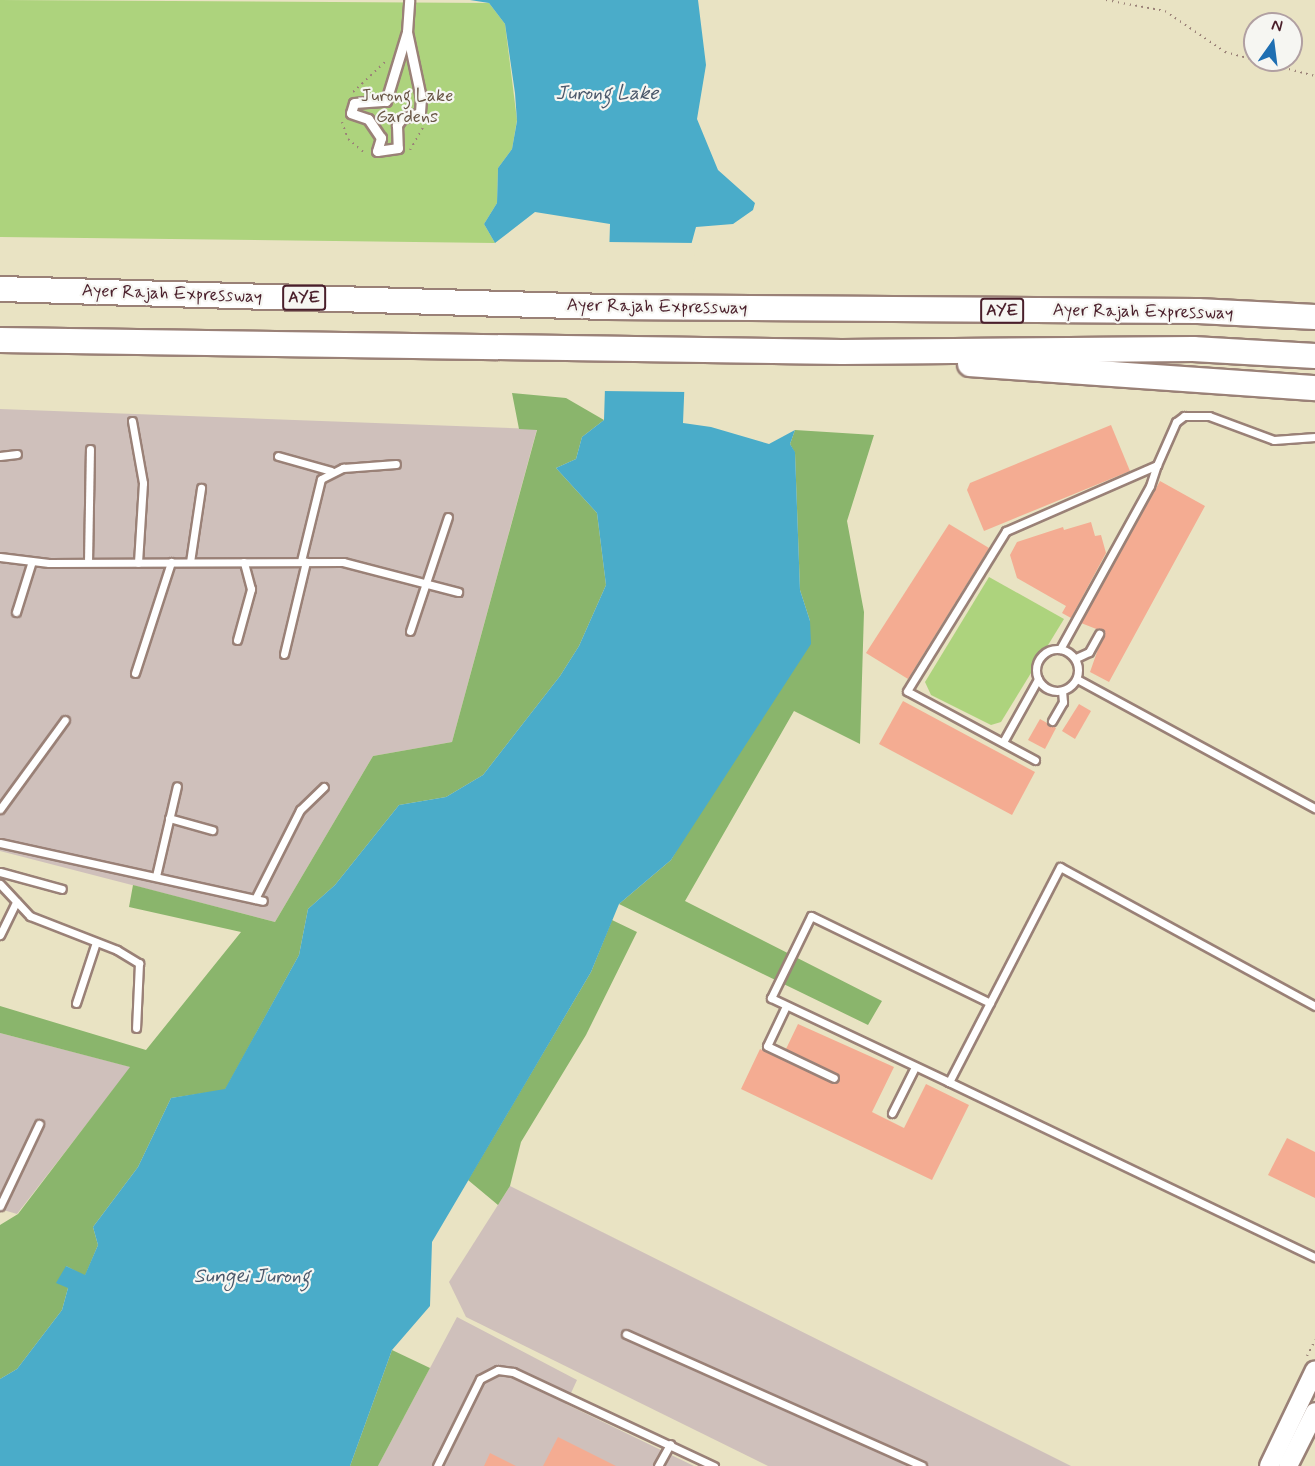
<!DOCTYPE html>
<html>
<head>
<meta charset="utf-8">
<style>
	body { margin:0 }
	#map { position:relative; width:1315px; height:1466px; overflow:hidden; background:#e9e3c3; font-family:Mynerve,sans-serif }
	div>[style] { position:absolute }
	.industrial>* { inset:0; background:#cfc0bb }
	.green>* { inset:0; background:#add37d }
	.forest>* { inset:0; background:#8ab56c }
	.water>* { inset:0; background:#4aacc9 }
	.pier>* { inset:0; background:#e9e3c3 }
	.building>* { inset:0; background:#f4ac92 }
	.path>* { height:2px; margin-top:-1px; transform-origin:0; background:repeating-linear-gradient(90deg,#9a8177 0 1.5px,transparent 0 6px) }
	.roads { filter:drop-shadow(2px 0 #9a8177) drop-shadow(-2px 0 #9a8177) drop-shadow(0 2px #9a8177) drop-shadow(0 -2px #9a8177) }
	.service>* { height:7px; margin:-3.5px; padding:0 3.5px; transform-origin:3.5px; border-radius:3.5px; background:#fff }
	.service>.ring { margin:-3.5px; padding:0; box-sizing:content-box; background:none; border:7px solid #fff; border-radius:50% }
	.pedestrian>* { height:9px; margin:-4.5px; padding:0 4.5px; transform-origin:4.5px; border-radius:4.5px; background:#fff }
	.secondary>* { height:18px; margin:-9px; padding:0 9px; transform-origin:9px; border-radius:9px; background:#fff }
	.motorway>* { height:24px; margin:-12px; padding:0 12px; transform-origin:12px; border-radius:12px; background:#fff }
	span { translate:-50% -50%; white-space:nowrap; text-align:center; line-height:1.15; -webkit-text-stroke:4.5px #f6f6f2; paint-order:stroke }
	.shield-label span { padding:2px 4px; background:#f6f6f2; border:2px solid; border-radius:4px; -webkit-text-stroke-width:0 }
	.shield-label { font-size:16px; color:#4a1f2b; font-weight:700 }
	.park-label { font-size:18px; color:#685544 }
	.street-label { font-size:18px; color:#4a1f2b }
	.water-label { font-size:20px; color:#4a576a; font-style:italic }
	.north { position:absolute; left:1243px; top:12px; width:60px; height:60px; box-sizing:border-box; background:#f6f6f2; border:2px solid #b1a0a2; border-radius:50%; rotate:14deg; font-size:16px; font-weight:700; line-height:24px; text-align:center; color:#4a1f2b }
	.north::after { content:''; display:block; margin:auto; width:21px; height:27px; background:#1f6fb2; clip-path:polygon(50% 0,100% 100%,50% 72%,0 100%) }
</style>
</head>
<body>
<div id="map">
	<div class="industrial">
		<i style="clip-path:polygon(0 409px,537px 429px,452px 742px,373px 756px,275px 922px,0 851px)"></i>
		<i style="clip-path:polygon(0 1033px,131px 1067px,17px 1214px,0 1209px)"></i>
		<i style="clip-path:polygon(510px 1186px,1071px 1466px,768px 1466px,466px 1317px,449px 1282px)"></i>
		<i style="clip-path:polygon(457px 1317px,577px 1380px,566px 1404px,694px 1466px,378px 1466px)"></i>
	</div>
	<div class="green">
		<i style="clip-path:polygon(0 0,489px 3px,505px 24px,517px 120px,512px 149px,498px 168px,497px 203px,484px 224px,495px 243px,0 237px)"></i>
		<i style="clip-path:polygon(989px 577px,1064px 619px,1001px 722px,991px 725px,931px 695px,925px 682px)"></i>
	</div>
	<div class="forest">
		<i style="clip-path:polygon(512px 393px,566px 398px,604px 420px,582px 437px,576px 459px,556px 468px,597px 513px,606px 585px,579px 646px,560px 676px,483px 775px,446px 797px,399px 805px,335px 885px,308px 909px,299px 955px,225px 1090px,171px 1098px,138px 1167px,93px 1227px,98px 1245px,85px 1276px,66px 1266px,68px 1288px,62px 1310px,17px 1369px,0 1379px,0 1225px,18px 1214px,130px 1067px,0 1033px,0 1006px,146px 1050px,241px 932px,129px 907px,133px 885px,275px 922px,373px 756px,452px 742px,537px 430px,519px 429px)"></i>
		<i style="clip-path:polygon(795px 430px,874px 435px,847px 521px,864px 612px,860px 744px,794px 711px,685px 901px,882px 1001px,868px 1025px,619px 904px,671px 860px,810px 621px,800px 590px,795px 453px,790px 444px)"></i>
		<i style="clip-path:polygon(612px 920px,637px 932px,586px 1035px,521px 1142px,510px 1186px,498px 1205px,468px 1180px,591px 972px)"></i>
		<i style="clip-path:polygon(392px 1350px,430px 1368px,378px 1466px,350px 1466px)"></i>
	</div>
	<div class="water">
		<i style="clip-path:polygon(470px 0,698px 0,706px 65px,697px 119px,718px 170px,755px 203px,753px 210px,733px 224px,696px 227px,690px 249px,683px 423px,711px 427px,769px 444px,795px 430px,790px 444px,795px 452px,800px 590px,810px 621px,811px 644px,671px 860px,619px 904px,591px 972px,432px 1242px,430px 1306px,392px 1350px,350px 1466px,0 1466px,0 1379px,17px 1369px,62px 1310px,68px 1288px,56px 1283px,66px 1266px,85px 1275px,98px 1245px,93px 1227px,138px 1167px,171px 1098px,225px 1089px,299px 955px,308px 909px,335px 885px,399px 805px,446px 797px,483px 775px,560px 676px,579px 646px,606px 585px,597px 513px,556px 468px,576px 459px,582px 437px,604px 420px,610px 224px,535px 212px,495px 243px,484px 224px,497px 203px,498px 168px,512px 149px,517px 121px,515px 93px,505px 24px,489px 3px)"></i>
	</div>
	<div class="pier">
		<i style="clip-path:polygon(608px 242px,695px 243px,687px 392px,603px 391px)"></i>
	</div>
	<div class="building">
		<i style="clip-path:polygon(1111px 425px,1130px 471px,984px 531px,967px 490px,970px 483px)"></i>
		<i style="clip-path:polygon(1160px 481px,1205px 506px,1109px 682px,1090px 672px,1104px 632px,1081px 623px)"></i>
		<i style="clip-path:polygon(1091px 522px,1095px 536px,1101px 535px,1106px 553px,1071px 618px,1062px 613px,1066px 606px,1017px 578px,1010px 555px,1017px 542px,1063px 527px,1064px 530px)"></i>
		<i style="clip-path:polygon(949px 524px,989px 548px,908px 679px,866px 653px)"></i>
		<i style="clip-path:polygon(903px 701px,1035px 772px,1012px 815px,879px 744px)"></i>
		<i style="clip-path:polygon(1079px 704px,1091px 711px,1075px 739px,1062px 731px)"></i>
		<i style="clip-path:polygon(1040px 719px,1056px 728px,1045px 749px,1028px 740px)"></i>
		<i style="clip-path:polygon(798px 1024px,894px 1067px,872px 1112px,904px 1128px,926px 1084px,969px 1105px,932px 1180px,741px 1089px,760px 1049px,832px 1083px,838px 1082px,836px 1073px,786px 1049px)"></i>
		<i style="clip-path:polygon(1287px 1138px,1315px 1152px,1315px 1198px,1268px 1175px)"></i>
		<i style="clip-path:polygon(558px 1437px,616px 1466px,543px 1466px)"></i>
		<i style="clip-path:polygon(490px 1453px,516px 1466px,484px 1466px)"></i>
	</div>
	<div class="path">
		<i style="left:1106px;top:0;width:60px;rotate:10.6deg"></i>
		<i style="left:1165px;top:11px;width:73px;rotate:34.3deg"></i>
		<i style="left:1225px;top:52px;width:93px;rotate:14.9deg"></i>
		<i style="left:353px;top:92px;width:45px;rotate:-43.2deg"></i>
		<i style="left:342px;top:122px;width:18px;rotate:71deg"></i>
		<i style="left:348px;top:139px;width:23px;rotate:40deg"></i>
		<i style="left:410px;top:150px;width:30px;rotate:-60deg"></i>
		<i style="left:1307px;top:1356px;width:18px;rotate:-63deg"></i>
	</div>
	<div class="roads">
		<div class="service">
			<i style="left:132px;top:421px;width:63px;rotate:79.9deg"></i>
			<i style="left:143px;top:483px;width:80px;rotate:93.6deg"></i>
			<i style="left:0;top:456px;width:17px;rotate:-7deg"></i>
			<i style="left:278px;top:456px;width:55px;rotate:15.8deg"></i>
			<i style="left:0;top:557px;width:49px;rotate:7deg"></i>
			<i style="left:49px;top:563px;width:294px;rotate:-0.2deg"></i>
			<i style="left:343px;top:562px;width:119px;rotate:14.6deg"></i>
			<i style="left:301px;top:561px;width:84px;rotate:-76.3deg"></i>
			<i style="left:321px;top:479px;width:25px;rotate:-27deg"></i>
			<i style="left:343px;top:468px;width:53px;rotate:-4.3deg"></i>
			<i style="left:88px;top:562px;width:113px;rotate:-89deg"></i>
			<i style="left:190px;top:562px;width:75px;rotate:-81.5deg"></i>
			<i style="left:16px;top:612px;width:53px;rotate:-72.6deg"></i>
			<i style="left:410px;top:631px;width:120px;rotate:-71.6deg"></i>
			<i style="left:237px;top:640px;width:53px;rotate:-74.6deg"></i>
			<i style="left:251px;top:589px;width:28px;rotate:-105deg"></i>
			<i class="ring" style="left:1036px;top:649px;width:35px;height:35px"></i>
			<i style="left:1060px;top:649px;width:186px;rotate:-61.1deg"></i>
			<i style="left:1150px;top:486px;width:22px;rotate:-72deg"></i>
			<i style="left:284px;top:654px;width:95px;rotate:-76.6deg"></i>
			<i style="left:1076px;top:658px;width:14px;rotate:-25deg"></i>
			<i style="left:1089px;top:652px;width:21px;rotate:-61deg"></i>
			<i style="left:135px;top:673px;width:117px;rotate:-72deg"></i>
			<i style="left:1077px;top:679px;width:271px;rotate:28.5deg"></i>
			<i style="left:1052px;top:721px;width:22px;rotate:-60deg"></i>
			<i style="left:1063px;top:702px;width:11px;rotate:-95deg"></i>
			<i style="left:1003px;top:742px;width:72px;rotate:-60.9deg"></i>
			<i style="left:1035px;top:760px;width:145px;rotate:-151.7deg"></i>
			<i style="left:907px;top:691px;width:188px;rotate:-58.3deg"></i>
			<i style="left:1006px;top:531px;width:165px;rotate:-23.6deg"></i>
			<i style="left:1157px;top:465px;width:47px;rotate:-66.2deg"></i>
			<i style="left:1176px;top:422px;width:10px;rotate:-37deg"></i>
			<i style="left:1184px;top:416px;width:25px"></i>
			<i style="left:1209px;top:416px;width:69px;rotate:20.3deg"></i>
			<i style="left:1274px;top:440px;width:41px;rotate:-4.2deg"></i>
			<i style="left:0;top:809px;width:110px;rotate:-53.9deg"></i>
			<i style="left:169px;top:818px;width:45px;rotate:15.6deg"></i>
			<i style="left:0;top:843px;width:269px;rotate:12.4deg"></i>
			<i style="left:0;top:872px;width:64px;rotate:15.3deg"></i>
			<i style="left:156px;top:876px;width:92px;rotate:-76.9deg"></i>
			<i style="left:0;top:884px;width:44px;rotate:46.8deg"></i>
			<i style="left:30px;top:916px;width:93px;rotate:21.3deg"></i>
			<i style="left:117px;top:950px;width:26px;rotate:31deg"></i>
			<i style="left:139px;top:963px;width:65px;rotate:92.6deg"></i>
			<i style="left:255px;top:899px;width:100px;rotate:-63.2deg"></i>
			<i style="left:300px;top:810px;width:33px;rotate:-44deg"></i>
			<i style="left:0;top:935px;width:37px;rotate:-64deg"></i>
			<i style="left:76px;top:1003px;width:64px;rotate:-71.8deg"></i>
			<i style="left:786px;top:1006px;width:44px;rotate:115.4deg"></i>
			<i style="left:767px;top:1046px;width:74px;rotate:25.5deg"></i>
			<i style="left:1315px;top:1006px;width:290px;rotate:-151.4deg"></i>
			<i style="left:1060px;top:867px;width:242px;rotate:117.3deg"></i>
			<i style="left:949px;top:1082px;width:406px;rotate:25.6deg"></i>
			<i style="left:949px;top:1082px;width:197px;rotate:-154.7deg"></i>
			<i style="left:771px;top:998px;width:91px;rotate:-64deg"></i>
			<i style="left:811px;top:916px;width:199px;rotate:25.9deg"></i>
			<i style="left:892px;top:1113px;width:51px;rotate:-63.4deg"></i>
			<i style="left:0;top:1206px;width:91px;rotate:-64.6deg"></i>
			<i style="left:626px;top:1334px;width:324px;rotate:24deg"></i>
			<i style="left:437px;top:1466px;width:97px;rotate:-63.7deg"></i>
			<i style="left:480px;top:1379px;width:20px;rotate:-27deg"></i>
			<i style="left:498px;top:1370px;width:15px;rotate:8deg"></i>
			<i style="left:513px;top:1372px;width:222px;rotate:25.1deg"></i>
			<i style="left:658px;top:1466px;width:25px;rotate:-61deg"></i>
		</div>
		<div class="pedestrian">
			<i style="left:407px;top:32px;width:67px;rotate:78deg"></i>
			<i style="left:421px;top:98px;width:15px;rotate:94deg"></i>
			<i style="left:420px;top:113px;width:19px;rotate:164deg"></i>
			<i style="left:402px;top:118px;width:9px;rotate:126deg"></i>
			<i style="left:397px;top:125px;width:23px;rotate:88deg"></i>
			<i style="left:398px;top:148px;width:21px;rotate:172deg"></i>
			<i style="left:377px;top:151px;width:14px;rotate:-73deg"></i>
			<i style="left:381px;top:138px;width:23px;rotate:-124deg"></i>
			<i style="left:368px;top:119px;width:18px;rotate:-161deg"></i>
			<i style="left:351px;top:113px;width:10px;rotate:-73deg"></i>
			<i style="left:354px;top:103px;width:32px;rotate:-4deg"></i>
			<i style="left:386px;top:101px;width:72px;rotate:-73.1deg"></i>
			<i style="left:407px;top:32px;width:32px;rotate:-86deg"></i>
		</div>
		<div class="secondary">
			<i style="left:1269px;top:1466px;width:106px;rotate:-64.4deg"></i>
			<i style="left:1288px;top:1466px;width:60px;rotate:-63.4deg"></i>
		</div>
		<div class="motorway">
			<i style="left:0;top:289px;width:608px;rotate:1.7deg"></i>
			<i style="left:608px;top:307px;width:590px;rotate:0.39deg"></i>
			<i style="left:1198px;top:311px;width:117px;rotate:2.9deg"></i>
			<i style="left:0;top:340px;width:842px;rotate:0.82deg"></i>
			<i style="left:842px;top:352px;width:351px;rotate:-0.5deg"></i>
			<i style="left:1193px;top:349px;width:122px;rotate:3.3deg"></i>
			<i style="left:970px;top:364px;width:346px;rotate:4deg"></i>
		</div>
	</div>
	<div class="shield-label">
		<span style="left:304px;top:298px">AYE</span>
		<span style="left:1002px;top:311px">AYE</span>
	</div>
	<div class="park-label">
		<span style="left:407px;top:107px">Jurong Lake<br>Gardens</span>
	</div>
	<div class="street-label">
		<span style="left:172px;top:294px;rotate:2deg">Ayer Rajah Expressway</span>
		<span style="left:657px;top:307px;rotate:1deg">Ayer Rajah Expressway</span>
		<span style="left:1143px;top:312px;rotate:1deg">Ayer Rajah Expressway</span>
	</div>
	<div class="water-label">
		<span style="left:607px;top:93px">Jurong Lake</span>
		<span style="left:252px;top:1276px">Sungei Jurong</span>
	</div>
	<div class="north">N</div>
</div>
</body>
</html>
